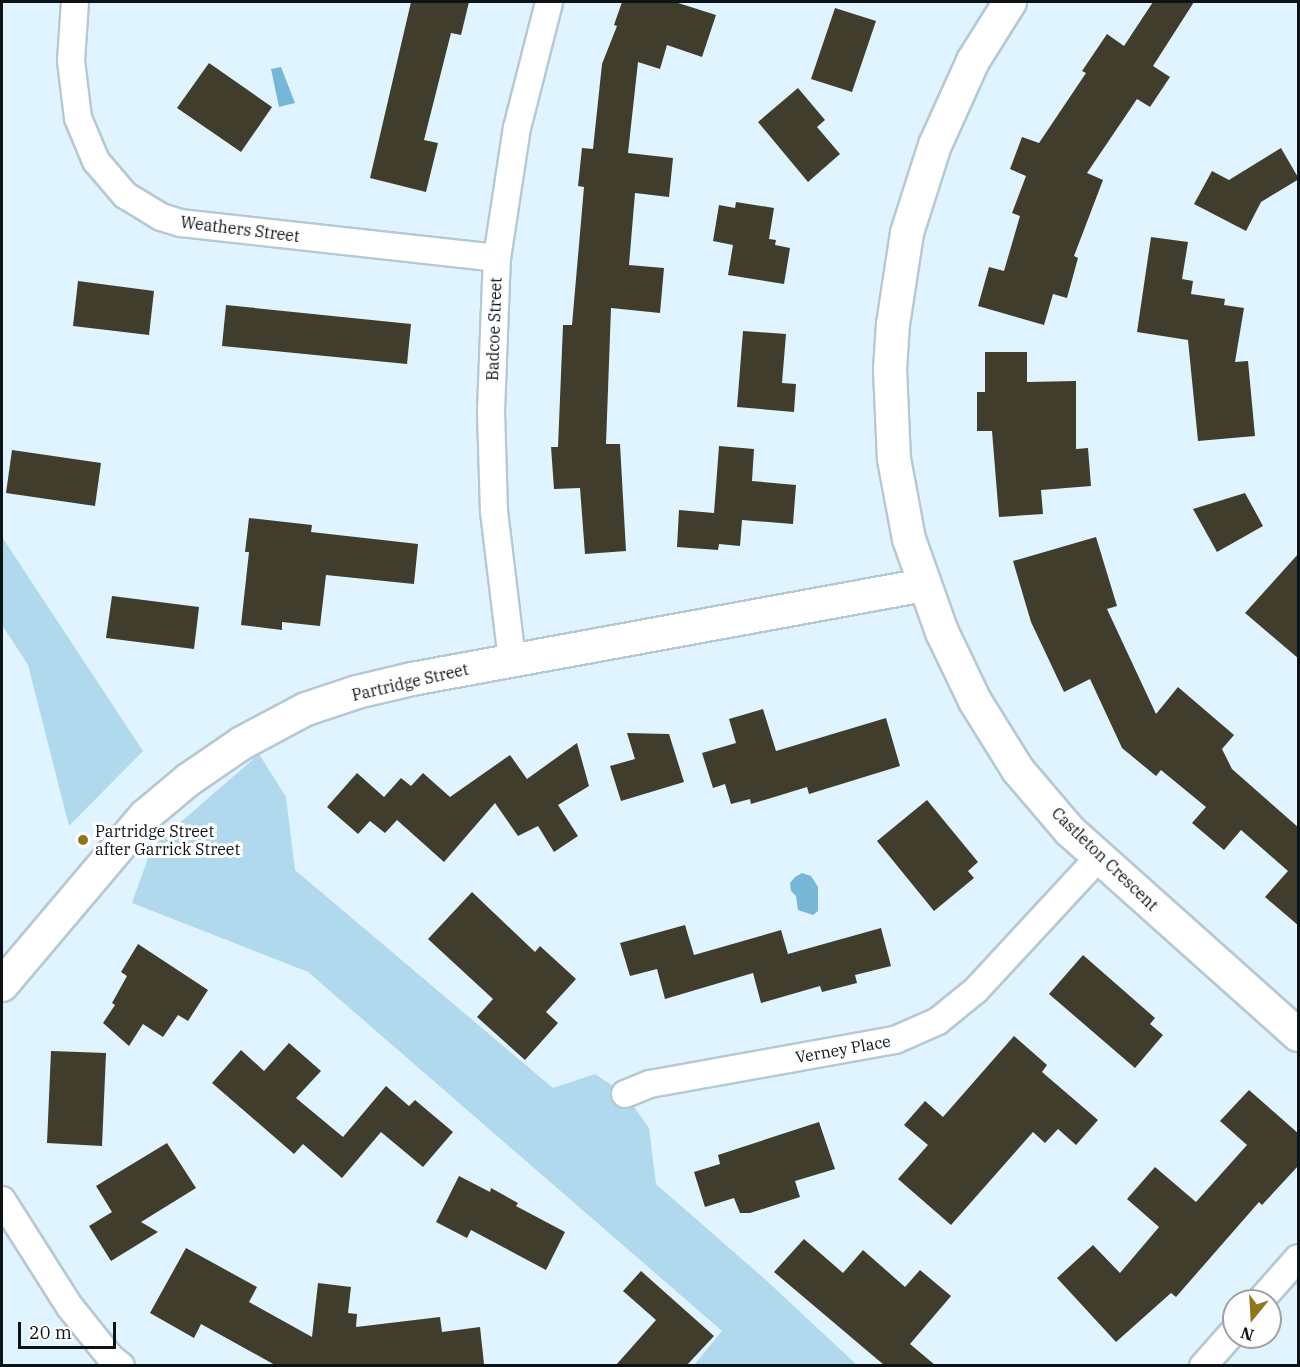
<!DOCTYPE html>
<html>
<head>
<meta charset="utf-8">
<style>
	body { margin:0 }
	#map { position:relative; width:1300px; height:1367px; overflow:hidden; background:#e0f4ff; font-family:"IBM Plex Serif",serif }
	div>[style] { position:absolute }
	.green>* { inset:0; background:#b0d9ee }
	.water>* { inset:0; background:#76b7d7 }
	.building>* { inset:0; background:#413d2d }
	.roads { filter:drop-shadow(2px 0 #b6c9d3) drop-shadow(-2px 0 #b6c9d3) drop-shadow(0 2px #b6c9d3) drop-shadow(0 -2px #b6c9d3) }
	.minor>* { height:26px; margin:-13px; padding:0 13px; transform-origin:13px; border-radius:13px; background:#fff }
	.tertiary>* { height:32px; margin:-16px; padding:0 16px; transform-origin:16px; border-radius:16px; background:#fff }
	.dots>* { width:16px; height:16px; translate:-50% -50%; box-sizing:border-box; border:3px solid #fefefe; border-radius:50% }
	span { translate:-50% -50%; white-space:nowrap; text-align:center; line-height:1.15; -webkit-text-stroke:6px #fefefe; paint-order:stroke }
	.street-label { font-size:16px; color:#0d1417 }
	.poi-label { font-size:16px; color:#0d1417 }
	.left { translate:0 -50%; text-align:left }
	.frame { position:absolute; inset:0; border:3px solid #0d1417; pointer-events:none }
	.north { position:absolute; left:1222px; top:1289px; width:60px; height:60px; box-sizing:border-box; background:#fefefe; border:2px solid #9ea0a2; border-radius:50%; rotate:198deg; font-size:16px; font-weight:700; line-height:24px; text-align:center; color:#0d1417 }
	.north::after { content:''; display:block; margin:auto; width:21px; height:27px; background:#8e771c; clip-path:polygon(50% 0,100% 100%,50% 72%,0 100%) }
	.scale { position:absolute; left:18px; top:1322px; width:98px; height:27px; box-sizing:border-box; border:3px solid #0d1417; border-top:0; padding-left:8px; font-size:18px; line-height:21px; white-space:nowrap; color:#0d1417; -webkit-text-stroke:4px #fefefe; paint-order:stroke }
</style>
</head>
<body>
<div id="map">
	<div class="green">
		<i style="clip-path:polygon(2px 537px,143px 751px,69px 826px,28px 665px,2px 625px)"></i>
		<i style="clip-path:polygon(259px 754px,286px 797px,295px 870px,553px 1088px,595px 1074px,625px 1094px,649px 1128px,656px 1184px,767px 1281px,857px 1365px,694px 1365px,722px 1331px,308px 972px,132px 903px,152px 847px)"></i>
	</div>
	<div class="water">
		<i style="clip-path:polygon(281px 67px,295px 103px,279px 107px,271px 69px)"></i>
		<i style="clip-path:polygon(802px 873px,811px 876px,818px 887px,818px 911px,813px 915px,798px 910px,796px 896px,791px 891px,790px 883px,795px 877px)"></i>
	</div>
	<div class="building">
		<i style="clip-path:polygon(411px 2px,469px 2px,461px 35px,451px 33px,424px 140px,438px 143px,426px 192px,370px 178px)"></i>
		<i style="clip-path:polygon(622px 2px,675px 2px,716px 15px,702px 57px,667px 45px,660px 69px,638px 62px,628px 153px,673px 158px,669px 197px,635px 193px,629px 265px,664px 268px,660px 313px,611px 308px,606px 444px,620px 444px,626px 551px,585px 554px,580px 488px,554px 489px,551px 447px,558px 447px,563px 325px,572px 325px,584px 187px,578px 186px,582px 148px,593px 149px,602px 64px,617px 26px,614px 25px)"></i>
		<i style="clip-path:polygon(1153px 2px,1194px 2px,1153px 66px,1170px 77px,1150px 107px,1137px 99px,1087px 173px,1103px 180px,1074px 256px,1078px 258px,1067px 298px,1053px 294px,1044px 325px,978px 306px,989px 267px,1004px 271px,1020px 216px,1012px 213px,1026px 176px,1010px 169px,1022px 137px,1039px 143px,1086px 73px,1082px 71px,1107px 34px,1124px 46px)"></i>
		<i style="clip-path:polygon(835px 8px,876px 21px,852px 92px,811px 79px)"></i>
		<i style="clip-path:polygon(209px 63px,272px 107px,241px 152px,177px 108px)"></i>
		<i style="clip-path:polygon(798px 88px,825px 120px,817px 127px,840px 154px,808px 182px,758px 122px)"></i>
		<i style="clip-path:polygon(1281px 148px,1299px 179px,1261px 202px,1246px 231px,1194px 204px,1212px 171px,1229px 180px)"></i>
		<i style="clip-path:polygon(736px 202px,774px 208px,769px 239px,776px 240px,775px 245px,790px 248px,784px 284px,728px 275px,733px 245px,713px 241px,719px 205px,735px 208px)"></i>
		<i style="clip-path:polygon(1151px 237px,1188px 242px,1182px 279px,1193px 281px,1191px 294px,1225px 299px,1224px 305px,1244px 308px,1235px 362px,1248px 361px,1255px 436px,1198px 441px,1188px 340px,1137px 332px)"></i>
		<i style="clip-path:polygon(78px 281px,154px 291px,149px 335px,73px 326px)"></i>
		<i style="clip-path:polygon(226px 305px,411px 324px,407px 364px,222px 346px)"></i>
		<i style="clip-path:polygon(743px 331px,786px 334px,782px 383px,796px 384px,794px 412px,737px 407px)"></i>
		<i style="clip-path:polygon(985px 352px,1027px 352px,1027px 382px,1076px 381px,1076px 449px,1088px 448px,1091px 486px,1041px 490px,1043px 514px,999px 517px,992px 431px,977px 431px,977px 392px,985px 392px)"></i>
		<i style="clip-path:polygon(719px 446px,754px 449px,752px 481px,796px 485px,793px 524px,742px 520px,740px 546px,719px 544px,718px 550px,677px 547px,679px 510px,714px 513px)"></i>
		<i style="clip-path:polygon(12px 450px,101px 463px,95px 506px,6px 493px)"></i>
		<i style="clip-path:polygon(1245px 493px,1263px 526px,1217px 552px,1193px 509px)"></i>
		<i style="clip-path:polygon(249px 518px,312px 525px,311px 532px,418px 544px,414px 584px,326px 575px,320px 626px,282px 622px,282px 630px,241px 625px,249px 552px,245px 552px)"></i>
		<i style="clip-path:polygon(1096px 537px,1117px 606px,1107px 609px,1156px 714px,1178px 687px,1234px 735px,1222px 749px,1232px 769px,1299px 828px,1299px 926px,1265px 897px,1288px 871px,1241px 830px,1224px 850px,1192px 823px,1206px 807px,1161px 770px,1156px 776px,1122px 748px,1090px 679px,1064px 692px,1031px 622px,1013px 561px)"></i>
		<i style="clip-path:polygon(1299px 553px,1299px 659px,1245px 613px)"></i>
		<i style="clip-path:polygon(112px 596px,199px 607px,194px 649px,106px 638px)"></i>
		<i style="clip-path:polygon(763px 709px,776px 751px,886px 718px,900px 766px,809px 794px,807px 787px,751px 804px,750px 799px,731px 804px,725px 784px,713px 788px,702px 753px,736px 743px,729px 719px)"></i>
		<i style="clip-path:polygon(627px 733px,669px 734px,684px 782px,621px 801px,610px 766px,635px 759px)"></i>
		<i style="clip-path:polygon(577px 743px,589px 786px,558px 805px,578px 836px,554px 852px,538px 826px,518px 836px,495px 803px,444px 862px,397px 820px,385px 833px,370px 821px,358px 834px,327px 807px,357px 773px,384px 797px,401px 778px,411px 786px,423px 773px,450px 797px,510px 755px,527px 779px)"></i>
		<i style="clip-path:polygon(927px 800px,978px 862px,968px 871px,974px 878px,934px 911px,877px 841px)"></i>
		<i style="clip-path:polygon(472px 892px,535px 952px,540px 946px,576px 979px,546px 1012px,558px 1023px,525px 1060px,477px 1017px,493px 999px,428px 939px)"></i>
		<i style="clip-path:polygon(685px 925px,694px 955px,781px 930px,788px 954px,881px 928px,891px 966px,855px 975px,857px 983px,822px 992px,820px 986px,761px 1003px,753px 973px,665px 999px,657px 969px,630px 976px,620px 943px)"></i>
		<i style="clip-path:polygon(138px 944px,208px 990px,188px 1021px,178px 1015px,163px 1037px,143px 1024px,129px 1046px,103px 1023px,115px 1005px,112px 1003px,127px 976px,121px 972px)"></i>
		<i style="clip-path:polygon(1083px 955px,1155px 1018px,1150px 1024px,1163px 1035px,1135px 1068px,1049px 994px)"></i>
		<i style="clip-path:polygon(1014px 1036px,1047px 1065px,1042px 1072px,1098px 1120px,1076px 1145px,1058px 1129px,1045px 1143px,1033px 1132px,951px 1225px,898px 1179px,928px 1145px,904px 1125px,925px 1101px,943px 1117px)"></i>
		<i style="clip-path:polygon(289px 1043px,321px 1071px,296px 1098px,343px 1137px,386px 1086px,409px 1106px,415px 1100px,453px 1132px,423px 1167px,381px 1132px,342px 1178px,303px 1144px,294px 1154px,212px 1083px,241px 1050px,264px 1071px)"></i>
		<i style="clip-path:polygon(51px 1051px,106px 1053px,102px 1146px,47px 1143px)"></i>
		<i style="clip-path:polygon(1249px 1090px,1299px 1134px,1299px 1165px,1262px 1205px,1259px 1202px,1176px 1297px,1171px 1293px,1116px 1342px,1057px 1278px,1093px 1245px,1120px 1273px,1159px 1227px,1127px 1199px,1155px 1167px,1196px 1202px,1247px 1145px,1220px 1121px)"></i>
		<i style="clip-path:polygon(819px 1122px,835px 1169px,795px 1181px,800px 1197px,750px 1213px,740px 1213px,734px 1198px,705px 1207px,694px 1172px,720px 1164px,718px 1155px)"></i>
		<i style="clip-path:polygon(167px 1143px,196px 1188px,141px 1222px,158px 1232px,111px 1261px,89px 1226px,112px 1212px,96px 1186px)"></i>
		<i style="clip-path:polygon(459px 1176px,490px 1192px,491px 1188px,518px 1203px,516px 1206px,565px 1232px,546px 1270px,471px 1230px,467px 1238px,436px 1222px)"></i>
		<i style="clip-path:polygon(804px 1239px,843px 1273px,863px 1250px,905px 1287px,920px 1270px,951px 1296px,910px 1344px,935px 1365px,884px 1365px,774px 1272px)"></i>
		<i style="clip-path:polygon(186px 1248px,257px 1287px,249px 1302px,312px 1337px,318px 1283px,351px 1287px,348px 1313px,357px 1314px,356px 1327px,440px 1317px,442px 1332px,480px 1327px,484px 1364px,275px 1365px,201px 1324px,194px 1338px,150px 1313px)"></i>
		<i style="clip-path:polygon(641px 1271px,714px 1336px,687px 1365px,616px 1365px,656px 1320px,623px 1291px)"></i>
	</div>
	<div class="roads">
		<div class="minor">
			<i style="left:75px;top:2px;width:59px;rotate:93.9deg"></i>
			<i style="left:71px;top:61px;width:57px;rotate:83deg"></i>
			<i style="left:78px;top:118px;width:47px;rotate:67.3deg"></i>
			<i style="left:96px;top:161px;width:45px;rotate:49.5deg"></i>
			<i style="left:125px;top:195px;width:42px;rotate:31.4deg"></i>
			<i style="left:161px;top:217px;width:21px;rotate:17deg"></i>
			<i style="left:181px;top:223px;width:318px;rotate:6.3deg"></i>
			<i style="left:512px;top:660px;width:149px;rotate:-96.9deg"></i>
			<i style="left:494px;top:512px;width:101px;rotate:-91.7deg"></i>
			<i style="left:491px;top:411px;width:153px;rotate:-87.8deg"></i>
			<i style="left:497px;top:258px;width:132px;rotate:-81.3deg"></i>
			<i style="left:517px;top:128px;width:130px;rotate:-75.7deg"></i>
			<i style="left:625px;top:1094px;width:27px;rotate:-22deg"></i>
			<i style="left:650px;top:1084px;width:249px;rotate:-10.2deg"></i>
			<i style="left:895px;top:1040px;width:47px;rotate:-23.8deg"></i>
			<i style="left:938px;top:1021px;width:49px;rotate:-39.2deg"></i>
			<i style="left:976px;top:990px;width:181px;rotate:-47.2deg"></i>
			<i style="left:2px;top:1200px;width:127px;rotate:57.6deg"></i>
			<i style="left:70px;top:1307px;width:64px;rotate:51.3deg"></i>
			<i style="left:110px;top:1357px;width:14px;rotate:39deg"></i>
			<i style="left:1260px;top:1301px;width:57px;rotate:-48.5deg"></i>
			<i style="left:1203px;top:1366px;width:47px;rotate:-48.5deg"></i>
		</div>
		<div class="tertiary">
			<i style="left:1010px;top:2px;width:70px;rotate:122.1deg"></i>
			<i style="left:973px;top:61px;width:92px;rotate:114.3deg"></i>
			<i style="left:935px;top:145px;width:92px;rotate:107.7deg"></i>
			<i style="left:907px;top:233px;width:92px;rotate:98.7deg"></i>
			<i style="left:893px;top:324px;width:45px;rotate:93.8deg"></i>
			<i style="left:890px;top:369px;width:90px;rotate:87.5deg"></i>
			<i style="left:894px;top:459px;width:81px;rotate:79.4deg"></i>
			<i style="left:909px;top:539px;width:99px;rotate:70.5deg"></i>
			<i style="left:942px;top:632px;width:76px;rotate:64.4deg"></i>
			<i style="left:975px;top:701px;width:81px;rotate:58.1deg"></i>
			<i style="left:1018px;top:770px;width:80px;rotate:49.6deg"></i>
			<i style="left:1070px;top:831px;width:306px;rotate:41.8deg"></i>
			<i style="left:2px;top:985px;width:221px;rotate:-49.8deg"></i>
			<i style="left:145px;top:816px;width:56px;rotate:-39.9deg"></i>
			<i style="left:188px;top:780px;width:65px;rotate:-34.4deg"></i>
			<i style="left:242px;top:743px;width:72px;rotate:-28deg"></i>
			<i style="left:306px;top:709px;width:54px;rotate:-18.4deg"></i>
			<i style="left:357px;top:692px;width:57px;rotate:-13.3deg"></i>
			<i style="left:412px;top:679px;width:521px;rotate:-10.4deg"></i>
		</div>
	</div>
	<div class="dots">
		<i style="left:83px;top:840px;background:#8e771c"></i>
	</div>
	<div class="street-label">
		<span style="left:240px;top:229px;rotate:7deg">Weathers Street</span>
		<span style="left:494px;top:329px;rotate:-88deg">Badcoe Street</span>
		<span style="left:410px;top:682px;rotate:-13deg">Partridge Street</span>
		<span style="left:1105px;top:859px;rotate:44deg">Castleton Crescent</span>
		<span style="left:843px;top:1049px;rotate:-10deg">Verney Place</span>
	</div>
	<div class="poi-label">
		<span class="left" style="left:95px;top:840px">Partridge Street<br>after Garrick Street</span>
	</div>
	<div class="frame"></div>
	<div class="north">N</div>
	<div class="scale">20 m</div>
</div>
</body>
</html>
